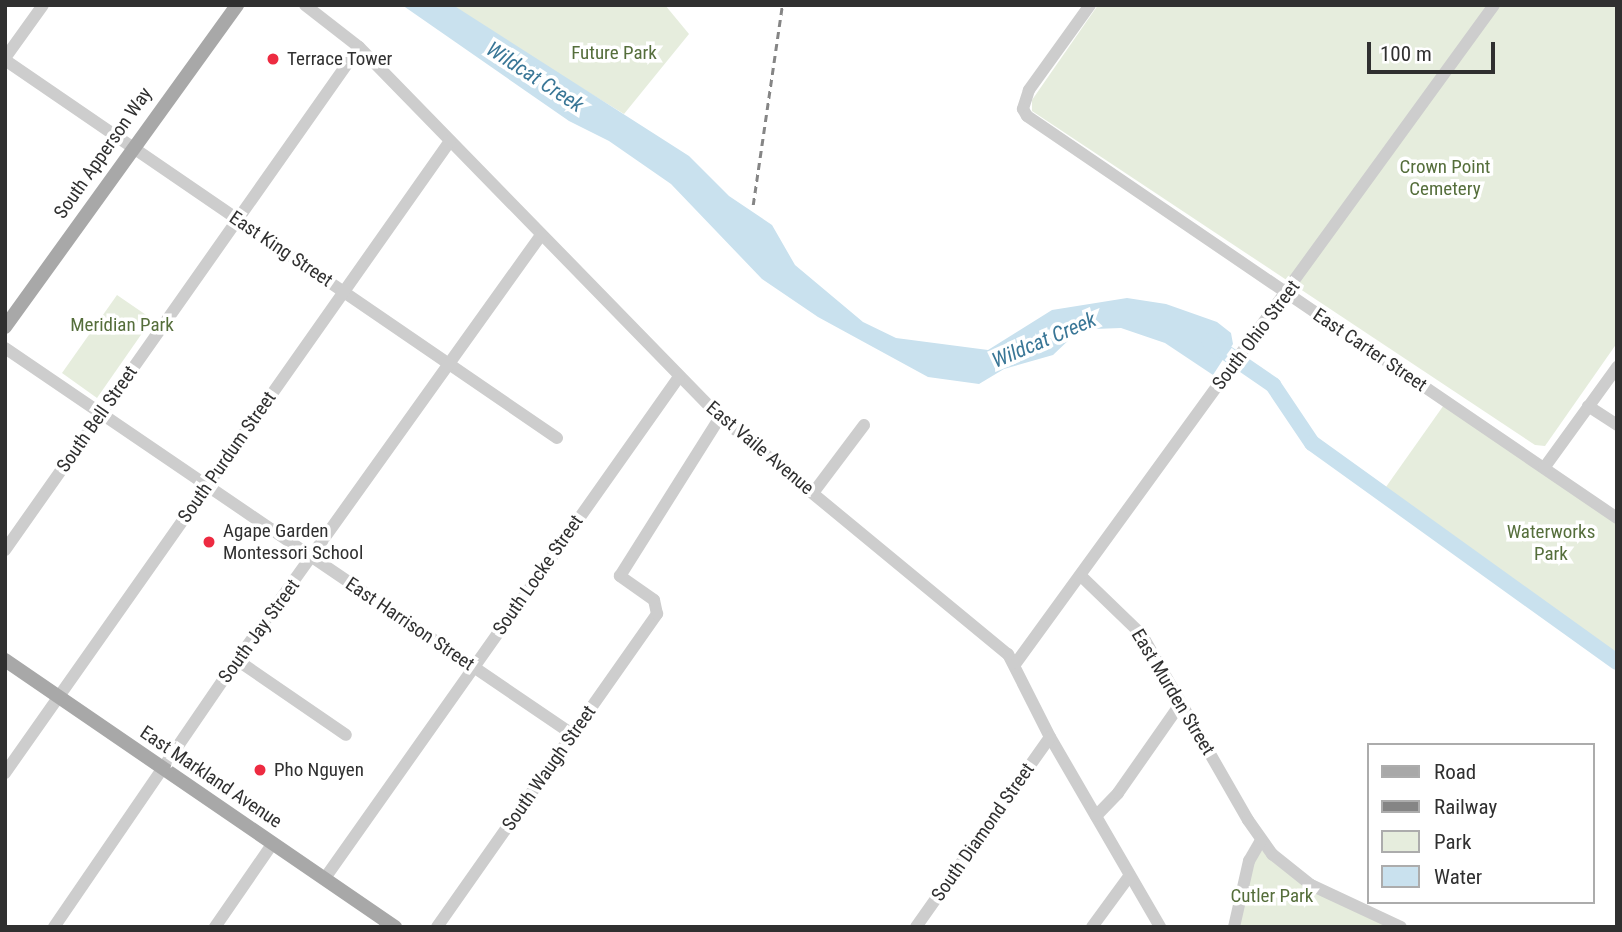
<!DOCTYPE html>
<html>
<head>
<meta charset="utf-8">
<style>
	body { margin:0 }
	#map { position:relative; width:1622px; height:932px; overflow:hidden; background:#fff; font-family:"Roboto Condensed",sans-serif }
	div>[style] { position:absolute }
	.green>* { inset:0; background:#e6eddd }
	.water>* { inset:0; background:#c9e1ee }
	.river>* { height:16px; margin:-8px; padding:0 8px; transform-origin:8px; border-radius:8px; background:#c9e1ee }
	.minor>* { height:12px; margin:-6px; padding:0 6px; transform-origin:6px; border-radius:6px; background:#cdcdcd }
	.major>* { height:14px; margin:-7px; padding:0 7px; transform-origin:7px; border-radius:7px; background:#a8a8a8 }
	.rail>* { height:2.5px; margin-top:-1.25px; transform-origin:0; background:repeating-linear-gradient(90deg,#858585 0 7px,transparent 0 12px) }
	.dots>* { width:19px; height:19px; translate:-50% -50%; box-sizing:border-box; border:4px solid #fff; border-radius:50% }
	span { translate:-50% -50%; white-space:nowrap; text-align:center; line-height:1.15; -webkit-text-stroke:7px #fff; paint-order:stroke }
	.park-label { font-size:19px; color:#556e3b }
	.poi-label { font-size:19px; color:#303030 }
	.left { translate:0 -50%; text-align:left }
	.street-label { font-size:19px; color:#303030 }
	.water-label { font-size:21px; color:#397696; font-style:italic }
	.frame { position:absolute; inset:0; border:7px solid #303030; pointer-events:none }
	.legend { position:absolute; left:1367px; top:743px; width:228px; height:161px; box-sizing:border-box; background:#fff; border:2px solid #acacac; margin:0; padding:9px 12px; list-style:none; font-size:21px; color:#303030 }
	.legend li { display:flex; align-items:center; gap:14px; height:35px }
	.legend b { width:35px; border:2px solid #acacac }
	.scale { position:absolute; left:1367px; top:42px; width:128px; height:32px; box-sizing:border-box; border:4px solid #303030; border-top:0; padding-left:9px; font-size:21px; line-height:24px; white-space:nowrap; color:#303030; -webkit-text-stroke:5px #fff; paint-order:stroke }
</style>
</head>
<body>
<div id="map">
	<div class="green">
		<i style="clip-path:polygon(446px 5px,665px 5px,689px 34px,624px 114px)"></i>
		<i style="clip-path:polygon(1098px 5px,1617px 5px,1617px 343px,1545px 446px,1535px 445px,1032px 111px,1032px 100px)"></i>
		<i style="clip-path:polygon(117px 295px,152px 319px,97px 398px,62px 373px)"></i>
		<i style="clip-path:polygon(1446px 402px,1617px 518px,1617px 662px,1381px 494px)"></i>
		<i style="clip-path:polygon(1256px 847px,1281px 862px,1401px 927px,1234px 927px)"></i>
	</div>
	<div class="water">
		<i style="clip-path:polygon(402px 5px,453px 5px,689px 156px,729px 196px,772px 225px,795px 265px,863px 322px,896px 338px,988px 350px,1052px 310px,1127px 298px,1166px 304px,1217px 322px,1231px 333px,1233px 344px,1213px 375px,1165px 343px,1121px 328px,1094px 329px,1073px 336px,1053px 355px,1004px 369px,979px 384px,928px 377px,818px 317px,762px 279px,671px 184px,609px 141px,569px 121px)"></i>
	</div>
	<div class="river">
		<i style="left:1209px;top:341px;width:78px;rotate:34.5deg"></i>
		<i style="left:1273px;top:385px;width:70px;rotate:56.1deg"></i>
		<i style="left:1312px;top:443px;width:375px;rotate:35.7deg"></i>
	</div>
	<div class="minor">
		<i style="left:305px;top:5px;width:68px;rotate:37.9deg"></i>
		<i style="left:359px;top:47px;width:517px;rotate:45.71deg"></i>
		<i style="left:720px;top:417px;width:373px;rotate:39.5deg"></i>
		<i style="left:1008px;top:654px;width:93px;rotate:63.2deg"></i>
		<i style="left:1050px;top:737px;width:220px;rotate:59.9deg"></i>
		<i style="left:1090px;top:5px;width:105px;rotate:125.7deg"></i>
		<i style="left:1029px;top:90px;width:20px;rotate:108deg"></i>
		<i style="left:1023px;top:109px;width:8px;rotate:60deg"></i>
		<i style="left:1027px;top:116px;width:714px;rotate:34.27deg"></i>
		<i style="left:5px;top:58px;width:65px;rotate:-54.4deg"></i>
		<i style="left:5px;top:60px;width:669px;rotate:34.4deg"></i>
		<i style="left:5px;top:348px;width:686px;rotate:34.25deg"></i>
		<i style="left:1588px;top:406px;width:35px;rotate:33deg"></i>
		<i style="left:1544px;top:468px;width:125px;rotate:-54.1deg"></i>
		<i style="left:813px;top:493px;width:85px;rotate:-53.1deg"></i>
		<i style="left:5px;top:550px;width:615px;rotate:-54.86deg"></i>
		<i style="left:1081px;top:576px;width:85px;rotate:44deg"></i>
		<i style="left:1142px;top:635px;width:213px;rotate:60.2deg"></i>
		<i style="left:1248px;top:820px;width:42px;rotate:54.8deg"></i>
		<i style="left:1272px;top:854px;width:50px;rotate:38.5deg"></i>
		<i style="left:1311px;top:885px;width:99px;rotate:25deg"></i>
		<i style="left:237px;top:660px;width:132px;rotate:34.5deg"></i>
		<i style="left:1016px;top:663px;width:813px;rotate:-54deg"></i>
		<i style="left:5px;top:773px;width:773px;rotate:-54.85deg"></i>
		<i style="left:1096px;top:816px;width:32px;rotate:-46deg"></i>
		<i style="left:1118px;top:793px;width:110px;rotate:-55deg"></i>
		<i style="left:325px;top:878px;width:613px;rotate:-54.76deg"></i>
		<i style="left:54px;top:927px;width:324px;rotate:-55.6deg"></i>
		<i style="left:237px;top:660px;width:523px;rotate:-54.42deg"></i>
		<i style="left:215px;top:927px;width:102px;rotate:-55.4deg"></i>
		<i style="left:437px;top:927px;width:383px;rotate:-54.9deg"></i>
		<i style="left:657px;top:614px;width:14px;rotate:-102deg"></i>
		<i style="left:654px;top:600px;width:42px;rotate:-144.8deg"></i>
		<i style="left:620px;top:576px;width:188px;rotate:-57.8deg"></i>
		<i style="left:916px;top:927px;width:232px;rotate:-54.8deg"></i>
		<i style="left:1092px;top:927px;width:64px;rotate:-53.8deg"></i>
		<i style="left:1234px;top:927px;width:68px;rotate:-77.2deg"></i>
		<i style="left:1249px;top:861px;width:24px;rotate:-60deg"></i>
	</div>
	<div class="major">
		<i style="left:5px;top:327px;width:397px;rotate:-54.2deg"></i>
		<i style="left:5px;top:660px;width:473px;rotate:34.4deg"></i>
	</div>
	<div class="rail">
		<i style="left:753px;top:205px;width:202px;rotate:-81.7deg"></i>
	</div>
	<div class="dots">
		<i style="left:273px;top:59px;background:#ed2b41"></i>
		<i style="left:209px;top:542px;background:#ed2b41"></i>
		<i style="left:260px;top:770px;background:#ed2b41"></i>
	</div>
	<div class="park-label">
		<span style="left:614px;top:53px">Future Park</span>
		<span style="left:1445px;top:178px">Crown Point<br>Cemetery</span>
		<span style="left:122px;top:325px">Meridian Park</span>
		<span style="left:1551px;top:543px">Waterworks<br>Park</span>
		<span style="left:1272px;top:896px">Cutler Park</span>
	</div>
	<div class="poi-label">
		<span class="left" style="left:287px;top:59px">Terrace Tower</span>
		<span class="left" style="left:223px;top:542px">Agape Garden<br>Montessori School</span>
		<span class="left" style="left:274px;top:770px">Pho Nguyen</span>
	</div>
	<div class="street-label">
		<span style="left:103px;top:153px;rotate:-55deg">South Apperson Way</span>
		<span style="left:281px;top:249px;rotate:34deg">East King Street</span>
		<span style="left:1256px;top:335px;rotate:-53deg">South Ohio Street</span>
		<span style="left:1370px;top:350px;rotate:34deg">East Carter Street</span>
		<span style="left:97px;top:419px;rotate:-55deg">South Bell Street</span>
		<span style="left:760px;top:448px;rotate:40deg">East Vaile Avenue</span>
		<span style="left:227px;top:457px;rotate:-55deg">South Purdum Street</span>
		<span style="left:538px;top:575px;rotate:-55deg">South Locke Street</span>
		<span style="left:410px;top:624px;rotate:34deg">East Harrison Street</span>
		<span style="left:259px;top:631px;rotate:-54deg">South Jay Street</span>
		<span style="left:1173px;top:692px;rotate:59deg">East Murden Street</span>
		<span style="left:549px;top:768px;rotate:-55deg">South Waugh Street</span>
		<span style="left:211px;top:777px;rotate:34deg">East Markland Avenue</span>
		<span style="left:983px;top:832px;rotate:-55deg">South Diamond Street</span>
	</div>
	<div class="water-label">
		<span style="left:535px;top:77px;rotate:33deg">Wildcat Creek</span>
		<span style="left:1044px;top:340px;rotate:-23deg">Wildcat Creek</span>
	</div>
	<div class="frame"></div>
	<ul class="legend">
	<li><b style="height:9px;background:#a8a8a8"></b>Road</li>
	<li><b style="height:9px;background:#858585"></b>Railway</li>
	<li><b style="height:19px;background:#e6eddd"></b>Park</li>
	<li><b style="height:19px;background:#c9e1ee"></b>Water</li>
	</ul>
	<div class="scale">100 m</div>
</div>
</body>
</html>
